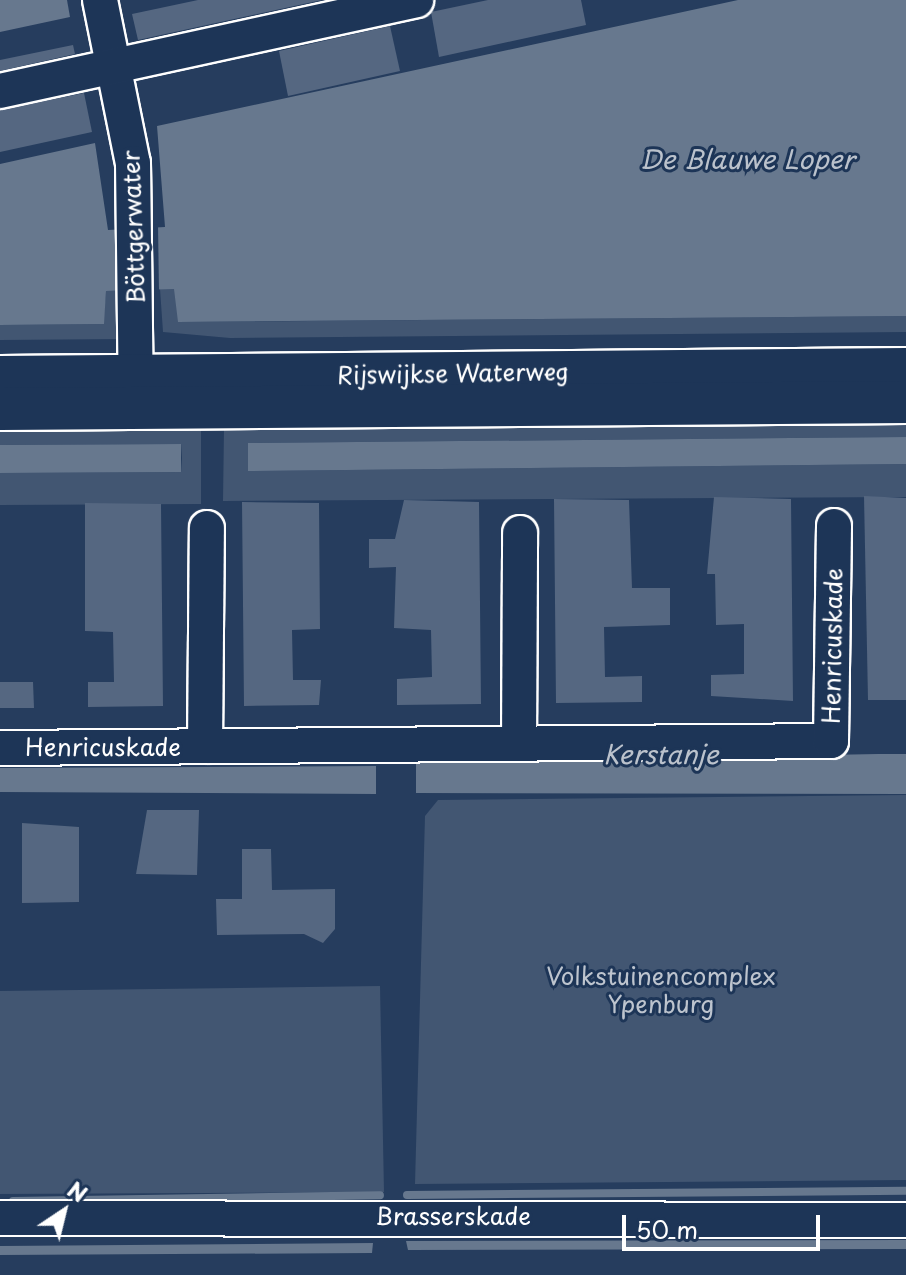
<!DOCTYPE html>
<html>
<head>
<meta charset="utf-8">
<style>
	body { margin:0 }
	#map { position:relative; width:906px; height:1275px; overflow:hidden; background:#263d5e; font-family:"Playpen Sans",sans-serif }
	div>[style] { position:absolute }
	.green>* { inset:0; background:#425672 }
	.water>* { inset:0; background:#67788e }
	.pier>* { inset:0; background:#263d5e }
	.stream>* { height:8px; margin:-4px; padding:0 4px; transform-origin:4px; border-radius:4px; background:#67788e }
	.building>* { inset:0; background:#556781 }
	.roads { filter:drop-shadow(2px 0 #fff) drop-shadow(-2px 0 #fff) drop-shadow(0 2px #fff) drop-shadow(0 -2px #fff) }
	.minor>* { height:34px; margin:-17px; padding:0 17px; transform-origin:17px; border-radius:17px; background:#1d3557 }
	.major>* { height:42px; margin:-21px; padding:0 21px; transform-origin:21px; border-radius:21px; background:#1d3557 }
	span { translate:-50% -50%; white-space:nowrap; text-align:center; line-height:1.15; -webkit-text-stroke:6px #1d3557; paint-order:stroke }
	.street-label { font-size:24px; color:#fff }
	.park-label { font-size:24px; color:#bdc4ce }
	.water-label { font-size:26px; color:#bbc2cc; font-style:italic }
	.north { position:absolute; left:24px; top:1171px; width:80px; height:80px; -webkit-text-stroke:6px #1d3557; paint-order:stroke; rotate:35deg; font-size:22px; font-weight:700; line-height:32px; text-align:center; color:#fff }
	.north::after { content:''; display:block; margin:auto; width:28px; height:36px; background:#fff; clip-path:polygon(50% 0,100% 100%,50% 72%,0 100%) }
	.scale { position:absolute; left:622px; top:1215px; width:198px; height:36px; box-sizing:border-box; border:4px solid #fff; border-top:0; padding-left:10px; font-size:24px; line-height:28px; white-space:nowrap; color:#fff; -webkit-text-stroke:6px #1d3557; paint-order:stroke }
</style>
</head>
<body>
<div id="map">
	<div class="green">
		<i style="clip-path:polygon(160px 289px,175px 289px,179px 322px,906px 316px,906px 332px,230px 338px,163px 332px)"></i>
		<i style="clip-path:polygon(106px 291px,124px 291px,125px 339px,0 340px,0 325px,103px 324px)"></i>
		<i style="clip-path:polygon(906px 408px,906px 437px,249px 443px,248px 457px,249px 471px,906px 464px,906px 497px,223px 501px,224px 428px)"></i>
		<i style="clip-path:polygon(201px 414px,201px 504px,0 505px,0 473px,181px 472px,182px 458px,181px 444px,0 445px,0 416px)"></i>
		<i style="clip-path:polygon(906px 795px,906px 1180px,415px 1184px,425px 816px,438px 800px)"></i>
		<i style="clip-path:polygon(380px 986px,384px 1192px,0 1194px,0 991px)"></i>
	</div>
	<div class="water">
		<i style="clip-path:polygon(0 0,67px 0,70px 17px,0 32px)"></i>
		<i style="clip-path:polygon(738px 0,906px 0,906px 316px,178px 322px,174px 289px,106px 291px,104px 324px,0 325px,0 164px,95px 143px,108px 230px,165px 227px,157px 126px)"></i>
		<i style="clip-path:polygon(906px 437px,906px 464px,248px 471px,248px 443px)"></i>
		<i style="clip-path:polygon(181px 444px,181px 472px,0 473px,0 445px)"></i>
		<i style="clip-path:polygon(878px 754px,906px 754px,906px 794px,416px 793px,416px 763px)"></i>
		<i style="clip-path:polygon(376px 766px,376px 794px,0 792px,0 768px)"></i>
		<i style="clip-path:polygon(906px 1240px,906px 1249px,408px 1250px,406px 1241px)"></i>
		<i style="clip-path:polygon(373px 1243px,372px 1253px,0 1255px,0 1246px)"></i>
	</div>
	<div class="pier">
		<i style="clip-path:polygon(158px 224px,159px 293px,124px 295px,124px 225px)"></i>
	</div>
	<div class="stream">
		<i style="left:407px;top:1195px;width:499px;rotate:-0.5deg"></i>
		<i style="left:13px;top:1201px;width:367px;rotate:-0.9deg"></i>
	</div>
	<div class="building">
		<i style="clip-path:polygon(198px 0,322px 0,138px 40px,132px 14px)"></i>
		<i style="clip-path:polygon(488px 0,581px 0,586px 25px,439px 57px,431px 12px)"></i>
		<i style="clip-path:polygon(390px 26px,400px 71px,288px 96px,279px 51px)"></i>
		<i style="clip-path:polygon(73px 45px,75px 54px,0 71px,0 60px)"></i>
		<i style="clip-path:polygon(84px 93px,92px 132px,0 152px,0 110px)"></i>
		<i style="clip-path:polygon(864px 496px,906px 498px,906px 700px,868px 700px)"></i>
		<i style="clip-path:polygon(714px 497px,791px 499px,793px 701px,711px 696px,711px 675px,744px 674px,744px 624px,716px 625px,715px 574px,707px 574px)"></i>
		<i style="clip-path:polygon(554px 499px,629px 500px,632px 588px,670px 588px,670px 625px,604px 627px,605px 677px,642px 676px,642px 702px,556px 703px)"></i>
		<i style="clip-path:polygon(404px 500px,479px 502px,481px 704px,397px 705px,397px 679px,432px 677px,431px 630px,394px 628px,396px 567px,369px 568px,369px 539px,395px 539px)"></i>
		<i style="clip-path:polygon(242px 502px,319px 503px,320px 629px,292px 630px,293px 680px,321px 680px,319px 705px,244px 706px)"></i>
		<i style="clip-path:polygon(85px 503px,161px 504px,163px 706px,88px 707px,88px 682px,114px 682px,113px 632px,85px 631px)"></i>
		<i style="clip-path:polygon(0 682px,33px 682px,34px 708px,0 708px)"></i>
		<i style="clip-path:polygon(147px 810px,199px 810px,197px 875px,136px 874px)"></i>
		<i style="clip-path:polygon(22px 823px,79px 827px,79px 902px,22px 903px)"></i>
		<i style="clip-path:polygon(242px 849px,271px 849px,272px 890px,335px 889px,335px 929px,323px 943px,304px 934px,217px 935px,216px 899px,242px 899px)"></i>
	</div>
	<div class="roads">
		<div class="minor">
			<i style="left:100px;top:0;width:166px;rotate:78.6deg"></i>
			<i style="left:133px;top:163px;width:237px;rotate:89.3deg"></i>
			<i style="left:0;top:91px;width:426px;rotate:-12.3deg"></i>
			<i style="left:519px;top:744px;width:211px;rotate:-89.7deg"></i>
			<i style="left:205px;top:746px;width:218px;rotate:-89.5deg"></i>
			<i style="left:0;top:748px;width:831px;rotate:-0.48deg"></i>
			<i style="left:831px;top:741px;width:215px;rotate:-89.2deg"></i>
			<i style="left:0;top:1218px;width:906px;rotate:0.13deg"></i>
		</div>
		<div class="major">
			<i style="left:0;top:377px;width:906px;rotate:-0.51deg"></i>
			<i style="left:0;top:409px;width:906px;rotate:-0.44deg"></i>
		</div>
	</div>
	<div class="street-label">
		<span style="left:133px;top:227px;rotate:-92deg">Böttgerwater</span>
		<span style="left:453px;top:373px;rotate:-1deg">Rijswijkse Waterweg</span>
		<span style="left:832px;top:646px;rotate:-89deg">Henricuskade</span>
		<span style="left:103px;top:747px">Henricuskade</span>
		<span style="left:453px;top:1216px">Brasserskade</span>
	</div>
	<div class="park-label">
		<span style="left:661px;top:990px">Volkstuinencomplex<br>Ypenburg</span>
	</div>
	<div class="water-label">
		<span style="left:747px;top:159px">De Blauwe Loper</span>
		<span style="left:661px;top:754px">Kerstanje</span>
	</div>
	<div class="north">N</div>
	<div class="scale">50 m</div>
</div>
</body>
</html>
